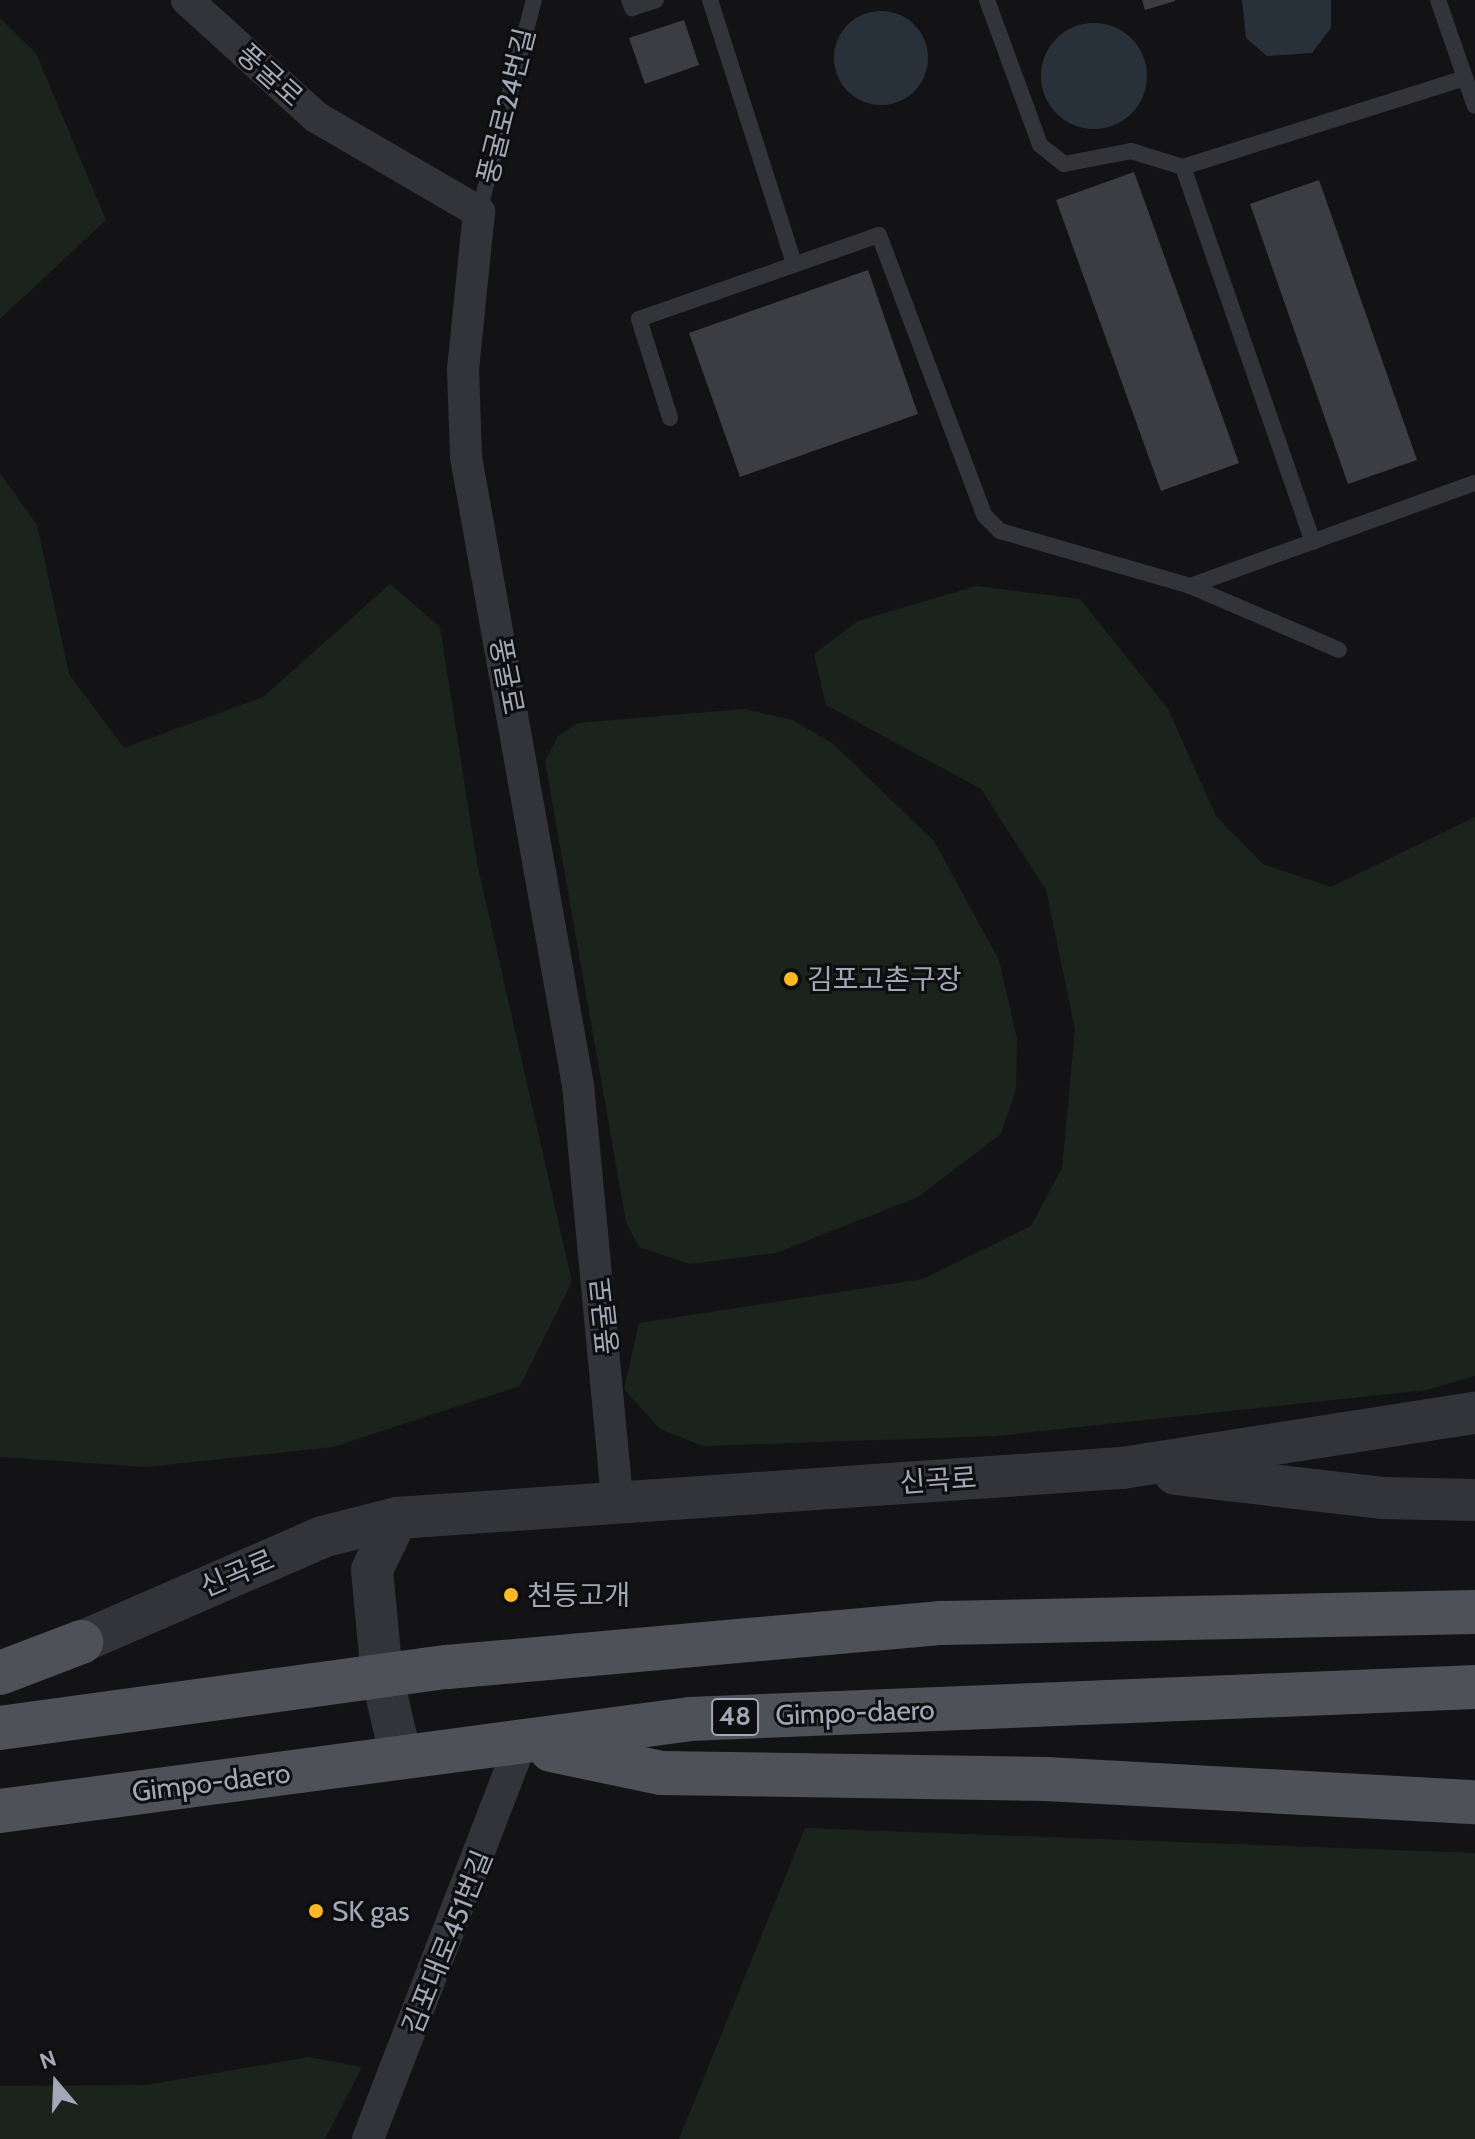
<!DOCTYPE html>
<html>
<head>
<meta charset="utf-8">
<style>
	body { margin:0 }
	#map { position:relative; width:1475px; height:2139px; overflow:hidden; background:#131315; font-family:Cabin,"Noto Sans KR",sans-serif }
	div>[style] { position:absolute }
	.green>* { inset:0; background:#1a231c }
	.water>* { inset:0; background:#283139 }
	.round { border-radius:50% }
	.building>* { inset:0; background:#3c3d42 }
	.service>* { height:16px; margin:-8px; padding:0 8px; transform-origin:8px; border-radius:8px; background:#33343a }
	.minor>* { height:32px; margin:-16px; padding:0 16px; transform-origin:16px; border-radius:16px; background:#33343a }
	.tertiary>* { height:42px; margin:-21px; padding:0 21px; transform-origin:21px; border-radius:21px; background:#33343a }
	.primary>* { height:44px; margin:-22px; padding:0 22px; transform-origin:22px; border-radius:22px; background:#4f5159 }
	.dots>* { width:22px; height:22px; translate:-50% -50%; box-sizing:border-box; border:4px solid #0e0e10; border-radius:50% }
	span { translate:-50% -50%; white-space:nowrap; text-align:center; line-height:1.15; -webkit-text-stroke:6px #0e0e10; paint-order:stroke }
	.shield-label span { padding:2px 6px; background:#0e0e10; border:2px solid; border-radius:6px; -webkit-text-stroke-width:0 }
	.shield-label { font-size:26px; color:#a3a8b6; font-weight:700 }
	.street-label { font-size:28px; color:#a3a8b6 }
	.poi-label { font-size:28px; color:#a3a8b6 }
	.left { translate:0 -50%; text-align:left }
	.north { position:absolute; left:16px; top:2043px; width:80px; height:80px; -webkit-text-stroke:6px #0e0e10; paint-order:stroke; rotate:341deg; font-size:22px; font-weight:700; line-height:32px; text-align:center; color:#a3a8b6 }
	.north::after { content:''; display:block; margin:auto; width:28px; height:36px; background:#a3a8b6; clip-path:polygon(50% 0,100% 100%,50% 72%,0 100%) }
</style>
</head>
<body>
<div id="map">
	<div class="green">
		<i style="clip-path:polygon(0 18px,36px 53px,106px 220px,0 319px)"></i>
		<i style="clip-path:polygon(0 473px,37px 525px,69px 674px,124px 748px,263px 697px,390px 584px,440px 627px,477px 863px,572px 1282px,520px 1386px,333px 1447px,146px 1467px,0 1457px)"></i>
		<i style="clip-path:polygon(976px 586px,1080px 599px,1168px 709px,1216px 816px,1263px 864px,1331px 887px,1475px 817px,1475px 1376px,1427px 1390px,996px 1436px,703px 1446px,660px 1429px,624px 1389px,639px 1323px,923px 1279px,1031px 1226px,1062px 1168px,1075px 1029px,1046px 890px,981px 789px,826px 705px,814px 654px,858px 621px)"></i>
		<i style="clip-path:polygon(744px 709px,792px 720px,832px 743px,934px 841px,999px 960px,1017px 1039px,1016px 1090px,1001px 1134px,918px 1197px,776px 1253px,690px 1264px,639px 1247px,626px 1222px,545px 761px,558px 736px,578px 723px)"></i>
		<i style="clip-path:polygon(805px 1828px,1475px 1853px,1475px 2139px,679px 2139px)"></i>
		<i style="clip-path:polygon(309px 2057px,362px 2067px,325px 2139px,0 2139px,0 2086px,146px 2085px)"></i>
	</div>
	<div class="water">
		<i style="clip-path:polygon(1242px 0,1331px 0,1331px 28px,1312px 53px,1267px 56px,1246px 38px)"></i>
		<i class="round" style="left:834px;top:11px;width:94px;height:94px"></i>
		<i class="round" style="left:1041px;top:23px;width:106px;height:106px"></i>
	</div>
	<div class="building">
		<i style="clip-path:polygon(1142px 0,1175px 0,1175px 1px,1145px 10px)"></i>
		<i style="clip-path:polygon(684px 20px,699px 65px,645px 84px,629px 38px)"></i>
		<i style="clip-path:polygon(1134px 172px,1239px 463px,1161px 491px,1056px 200px)"></i>
		<i style="clip-path:polygon(1319px 180px,1417px 460px,1348px 484px,1250px 204px)"></i>
		<i style="clip-path:polygon(868px 270px,918px 414px,740px 477px,689px 333px)"></i>
	</div>
	<div class="service">
		<i style="left:629px;top:0;width:9px;rotate:69deg"></i>
		<i style="left:632px;top:8px;width:25px;rotate:-18deg"></i>
		<i style="left:710px;top:0;width:276px;rotate:72.3deg"></i>
		<i style="left:987px;top:0;width:154px;rotate:69.9deg"></i>
		<i style="left:1040px;top:145px;width:31px;rotate:38deg"></i>
		<i style="left:1064px;top:164px;width:68px;rotate:-11deg"></i>
		<i style="left:1131px;top:151px;width:54px;rotate:17.1deg"></i>
		<i style="left:1183px;top:167px;width:296px;rotate:-17.5deg"></i>
		<i style="left:1438px;top:0;width:112px;rotate:70.8deg"></i>
		<i style="left:1183px;top:167px;width:397px;rotate:70.9deg"></i>
		<i style="left:479px;top:212px;width:219px;rotate:-75.5deg"></i>
		<i style="left:670px;top:418px;width:104px;rotate:-107.4deg"></i>
		<i style="left:639px;top:319px;width:254px;rotate:-19.3deg"></i>
		<i style="left:879px;top:235px;width:299px;rotate:69.4deg"></i>
		<i style="left:984px;top:515px;width:23px;rotate:45deg"></i>
		<i style="left:1000px;top:531px;width:198px;rotate:16.1deg"></i>
		<i style="left:1190px;top:586px;width:303px;rotate:-19.9deg"></i>
		<i style="left:1190px;top:586px;width:162px;rotate:23.2deg"></i>
	</div>
	<div class="minor">
		<i style="left:187px;top:0;width:174px;rotate:42.2deg"></i>
		<i style="left:316px;top:117px;width:189px;rotate:30.2deg"></i>
		<i style="left:479px;top:212px;width:159px;rotate:95.8deg"></i>
		<i style="left:463px;top:370px;width:87px;rotate:88deg"></i>
		<i style="left:466px;top:457px;width:638px;rotate:79.89deg"></i>
		<i style="left:578px;top:1085px;width:417px;rotate:84.6deg"></i>
		<i style="left:368px;top:2139px;width:425px;rotate:-68.9deg"></i>
	</div>
	<div class="tertiary">
		<i style="left:1175px;top:1474px;width:208px;rotate:6.6deg"></i>
		<i style="left:1382px;top:1498px;width:93px;rotate:1.2deg"></i>
		<i style="left:81px;top:1642px;width:263px;rotate:-23.5deg"></i>
		<i style="left:322px;top:1537px;width:77px;rotate:-14.2deg"></i>
		<i style="left:401px;top:1758px;width:84px;rotate:-103deg"></i>
		<i style="left:382px;top:1676px;width:106px;rotate:-95.4deg"></i>
		<i style="left:372px;top:1570px;width:58px;rotate:-64.3deg"></i>
		<i style="left:397px;top:1518px;width:727px;rotate:-3.95deg"></i>
		<i style="left:1122px;top:1468px;width:357px;rotate:-8.9deg"></i>
	</div>
	<div class="primary">
		<i style="left:0;top:1673px;width:87px;rotate:-20.9deg"></i>
		<i style="left:0;top:1728px;width:451px;rotate:-7.8deg"></i>
		<i style="left:447px;top:1667px;width:497px;rotate:-5.1deg"></i>
		<i style="left:942px;top:1623px;width:533px;rotate:-1.18deg"></i>
		<i style="left:551px;top:1750px;width:112px;rotate:11.8deg"></i>
		<i style="left:661px;top:1773px;width:385px;rotate:0.9deg"></i>
		<i style="left:1046px;top:1779px;width:430px;rotate:3.1deg"></i>
		<i style="left:0;top:1811px;width:696px;rotate:-7.59deg"></i>
		<i style="left:690px;top:1719px;width:786px;rotate:-2.33deg"></i>
	</div>
	<div class="dots">
		<i style="left:791px;top:979px;background:#ffb920"></i>
		<i style="left:511px;top:1595px;background:#ffb920"></i>
		<i style="left:316px;top:1911px;background:#ffb920"></i>
	</div>
	<div class="shield-label">
		<span style="left:735px;top:1717px">48</span>
	</div>
	<div class="street-label">
		<span style="left:270px;top:75px;rotate:42deg">풍굴로</span>
		<span style="left:506px;top:106px;rotate:-76deg">풍굴로24번길</span>
		<span style="left:507px;top:676px;rotate:79deg">풍굴로</span>
		<span style="left:604px;top:1316px;rotate:-96deg">풍굴로</span>
		<span style="left:938px;top:1480px;rotate:-4deg">신곡로</span>
		<span style="left:237px;top:1573px;rotate:-23deg">신곡로</span>
		<span style="left:855px;top:1712px;rotate:-2deg">Gimpo-daero</span>
		<span style="left:211px;top:1782px;rotate:-7deg">Gimpo-daero</span>
		<span style="left:447px;top:1942px;rotate:-68deg">김포대로451번길</span>
	</div>
	<div class="poi-label">
		<span class="left" style="left:807px;top:979px">김포고촌구장</span>
		<span class="left" style="left:527px;top:1595px">천등고개</span>
		<span class="left" style="left:332px;top:1911px">SK gas</span>
	</div>
	<div class="north">N</div>
</div>
</body>
</html>
